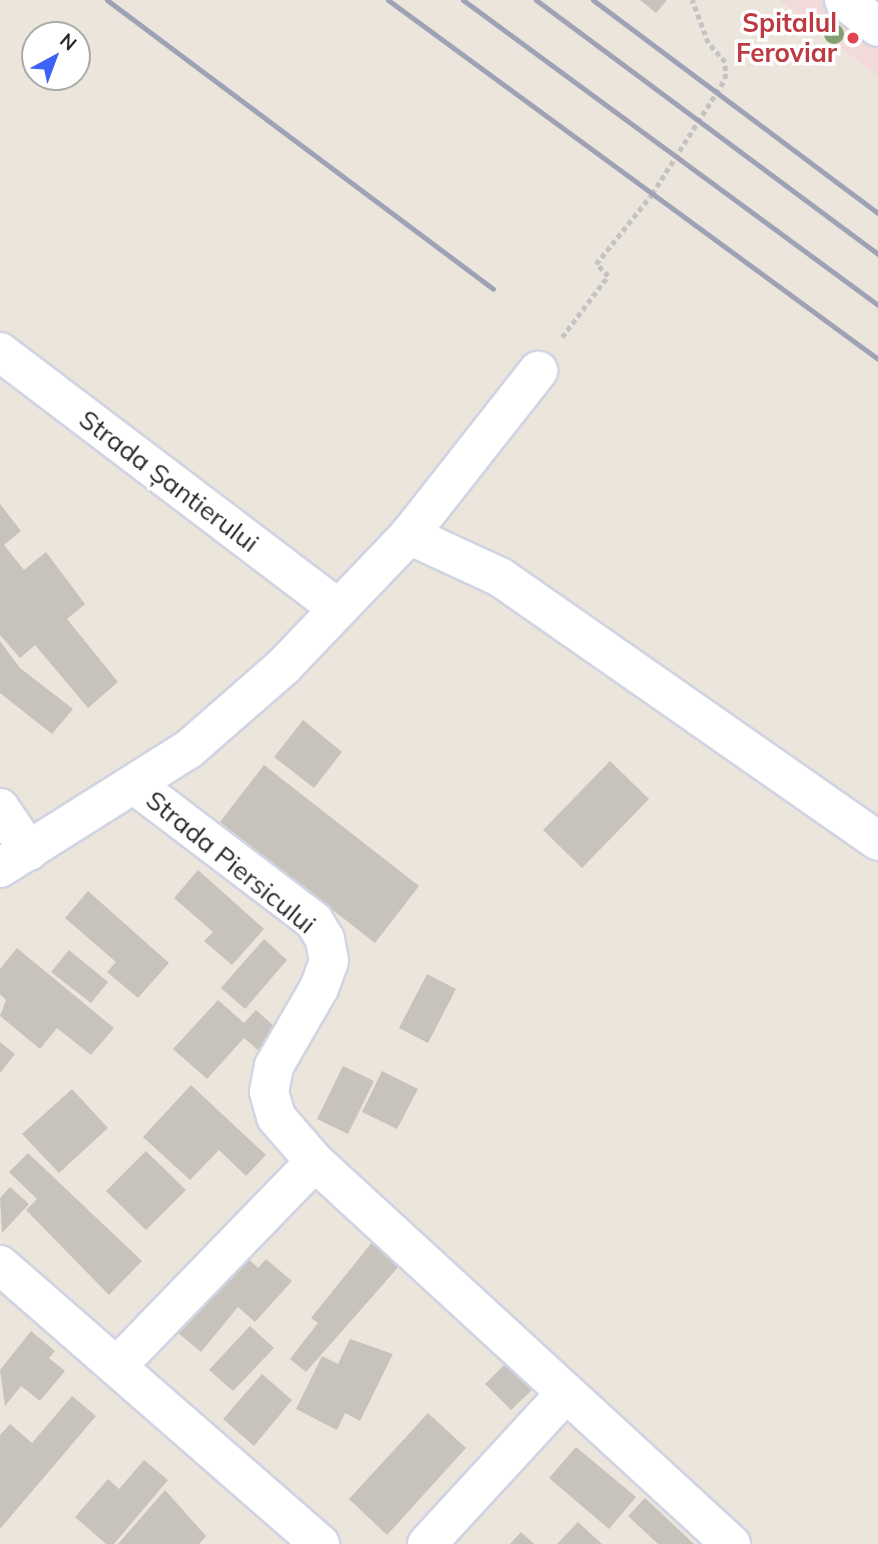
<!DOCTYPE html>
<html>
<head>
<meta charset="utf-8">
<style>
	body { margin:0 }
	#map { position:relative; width:878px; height:1544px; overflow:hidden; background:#ece5dc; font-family:Mulish,sans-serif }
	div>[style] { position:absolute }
	.medical>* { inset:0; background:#f2d9da }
	.building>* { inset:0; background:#c7c2bb }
	.path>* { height:4.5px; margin-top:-2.25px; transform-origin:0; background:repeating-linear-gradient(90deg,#c3c3c3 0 5px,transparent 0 8.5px) }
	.roads { filter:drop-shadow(2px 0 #d1d4e2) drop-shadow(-2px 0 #d1d4e2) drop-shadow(0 2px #d1d4e2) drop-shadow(0 -2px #d1d4e2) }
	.minor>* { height:38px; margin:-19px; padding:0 19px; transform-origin:19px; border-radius:19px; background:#fff }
	.rail>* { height:5px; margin:-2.5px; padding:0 2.5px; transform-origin:2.5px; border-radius:2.5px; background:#9ea2b4 }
	.trees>* { width:20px; height:20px; margin:-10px; border-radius:50%; background:#829f72 }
	.dots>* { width:19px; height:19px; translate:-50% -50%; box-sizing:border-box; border:4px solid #fff; border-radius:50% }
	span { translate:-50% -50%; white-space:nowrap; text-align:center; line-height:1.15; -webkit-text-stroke:7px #fff; paint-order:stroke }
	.health-label { font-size:26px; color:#be3a42; font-weight:700 }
	.right { translate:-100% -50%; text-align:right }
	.street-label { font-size:26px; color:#2a2a2a }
	.north { position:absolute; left:21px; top:21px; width:70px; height:70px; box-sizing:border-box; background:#fff; border:2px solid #aaa; border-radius:50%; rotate:41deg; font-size:19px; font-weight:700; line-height:28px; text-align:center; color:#2a2a2a }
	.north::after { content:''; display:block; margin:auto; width:24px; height:32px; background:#3d62f7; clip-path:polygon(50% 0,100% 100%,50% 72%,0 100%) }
</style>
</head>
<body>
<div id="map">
	<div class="medical">
		<i style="clip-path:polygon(779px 0,878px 0,878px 76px)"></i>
	</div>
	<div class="building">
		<i style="clip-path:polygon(640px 0,667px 0,656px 13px)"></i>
		<i style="clip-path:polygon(0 504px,21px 531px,4px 545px,24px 570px,46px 552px,85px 604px,67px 619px,118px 682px,88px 708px,35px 645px,20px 658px,0 635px)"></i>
		<i style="clip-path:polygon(0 641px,20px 668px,73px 709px,52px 734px,0 693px)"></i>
		<i style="clip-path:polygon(303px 720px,342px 752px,314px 788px,274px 757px)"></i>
		<i style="clip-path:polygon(610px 761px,649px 799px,582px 868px,543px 830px)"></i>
		<i style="clip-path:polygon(264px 765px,419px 886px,375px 943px,220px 822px)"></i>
		<i style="clip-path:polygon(198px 870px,264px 929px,232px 965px,204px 941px,213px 932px,174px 898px)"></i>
		<i style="clip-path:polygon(88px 891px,169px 963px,138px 998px,107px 972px,116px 962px,65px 918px)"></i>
		<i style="clip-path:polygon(264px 939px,287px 960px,245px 1009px,221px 988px)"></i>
		<i style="clip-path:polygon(17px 948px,114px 1028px,91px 1055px,57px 1028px,40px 1049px,0 1016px,6px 1000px,0 994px,0 969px)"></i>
		<i style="clip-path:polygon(69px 950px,108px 982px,91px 1003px,51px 972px)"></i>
		<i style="clip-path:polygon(427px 974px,456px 989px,428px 1043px,399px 1028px)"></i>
		<i style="clip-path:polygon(218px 1000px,244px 1023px,256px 1010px,285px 1036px,266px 1057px,244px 1038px,207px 1079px,173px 1049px)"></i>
		<i style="clip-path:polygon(0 1042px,15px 1054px,0 1073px)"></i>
		<i style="clip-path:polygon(343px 1066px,374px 1081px,348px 1134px,317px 1119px)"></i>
		<i style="clip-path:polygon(382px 1071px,418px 1089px,397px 1129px,362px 1112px)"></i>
		<i style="clip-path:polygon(191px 1085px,266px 1155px,246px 1176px,219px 1150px,190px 1180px,143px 1137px)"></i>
		<i style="clip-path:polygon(72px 1089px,108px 1128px,59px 1173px,22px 1134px)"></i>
		<i style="clip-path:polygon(146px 1151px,186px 1190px,146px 1230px,106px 1191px)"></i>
		<i style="clip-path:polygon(28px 1153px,142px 1261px,109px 1295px,26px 1210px,37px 1199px,9px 1172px)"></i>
		<i style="clip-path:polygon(10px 1187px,29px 1204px,2px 1233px,0 1198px)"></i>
		<i style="clip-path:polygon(373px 1241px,401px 1264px,306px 1372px,290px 1359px,318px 1323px,311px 1318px)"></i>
		<i style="clip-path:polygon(241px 1252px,258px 1268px,266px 1259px,292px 1281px,255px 1322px,238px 1307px,201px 1352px,172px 1328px)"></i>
		<i style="clip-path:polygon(250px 1326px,274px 1348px,233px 1391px,209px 1370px)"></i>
		<i style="clip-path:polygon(31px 1331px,55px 1351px,49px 1358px,65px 1371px,40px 1401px,21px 1386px,5px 1406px,0 1370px)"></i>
		<i style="clip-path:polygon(350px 1339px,393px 1354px,360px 1421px,345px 1413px,337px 1430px,296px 1409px,322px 1356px,338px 1364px)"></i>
		<i style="clip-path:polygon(507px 1362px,533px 1389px,511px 1410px,485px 1384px)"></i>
		<i style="clip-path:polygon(262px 1374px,292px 1400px,254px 1446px,223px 1419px)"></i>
		<i style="clip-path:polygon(72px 1396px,96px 1416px,0 1529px,0 1435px,10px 1424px,32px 1443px)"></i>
		<i style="clip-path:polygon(428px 1413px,466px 1448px,387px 1535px,349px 1499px)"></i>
		<i style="clip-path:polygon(576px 1447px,636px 1497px,609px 1529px,549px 1478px)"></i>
		<i style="clip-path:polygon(144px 1460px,168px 1480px,114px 1544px,106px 1544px,75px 1517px,108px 1479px,119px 1489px)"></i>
		<i style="clip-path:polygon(165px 1490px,206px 1536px,199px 1544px,118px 1544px)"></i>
		<i style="clip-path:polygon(645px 1498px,694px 1544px,658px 1544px,628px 1516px)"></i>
		<i style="clip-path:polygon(578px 1522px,602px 1544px,557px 1544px)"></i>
		<i style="clip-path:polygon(521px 1532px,534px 1544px,510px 1544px)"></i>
	</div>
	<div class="path">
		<i style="left:562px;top:337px;width:76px;rotate:-53deg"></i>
		<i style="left:608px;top:276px;width:17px;rotate:-135deg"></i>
		<i style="left:596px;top:264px;width:90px;rotate:-51.3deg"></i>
		<i style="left:652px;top:194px;width:136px;rotate:-57.6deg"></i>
		<i style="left:725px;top:79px;width:17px;rotate:-90deg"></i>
		<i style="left:725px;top:62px;width:25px;rotate:-132deg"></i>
		<i style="left:708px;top:43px;width:46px;rotate:-110.4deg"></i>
	</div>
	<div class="roads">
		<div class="minor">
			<i style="left:844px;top:0;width:43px;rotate:38.5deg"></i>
			<i style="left:0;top:352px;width:423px;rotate:37.2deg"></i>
			<i style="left:409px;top:535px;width:100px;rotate:24.8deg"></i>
			<i style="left:500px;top:577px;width:461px;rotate:34.9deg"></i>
			<i style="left:135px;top:785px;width:225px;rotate:37.2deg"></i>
			<i style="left:314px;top:921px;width:21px;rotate:59deg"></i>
			<i style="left:325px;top:939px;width:22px;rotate:80deg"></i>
			<i style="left:329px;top:961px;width:29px;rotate:110deg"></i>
			<i style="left:319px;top:988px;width:90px;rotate:120deg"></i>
			<i style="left:274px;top:1066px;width:26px;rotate:101deg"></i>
			<i style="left:269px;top:1092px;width:26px;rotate:74deg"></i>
			<i style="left:276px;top:1117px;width:60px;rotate:49.1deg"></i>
			<i style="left:315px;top:1162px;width:565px;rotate:42.56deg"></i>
			<i style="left:0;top:808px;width:52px;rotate:56deg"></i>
			<i style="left:0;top:868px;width:223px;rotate:-32.2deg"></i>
			<i style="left:189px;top:749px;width:126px;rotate:-41.1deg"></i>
			<i style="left:284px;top:666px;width:181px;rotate:-46.3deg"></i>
			<i style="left:409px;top:535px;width:209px;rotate:-51.8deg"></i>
			<i style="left:0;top:1265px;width:425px;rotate:41.1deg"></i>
			<i style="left:117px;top:1366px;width:284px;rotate:-45.9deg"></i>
			<i style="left:427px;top:1544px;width:205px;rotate:-47.4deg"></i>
		</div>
	</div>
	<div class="rail">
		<i style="left:107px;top:0;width:482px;rotate:36.8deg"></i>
		<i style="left:388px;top:0;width:607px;rotate:36.23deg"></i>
		<i style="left:463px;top:0;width:515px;rotate:36.31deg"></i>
		<i style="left:536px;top:0;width:426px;rotate:36.6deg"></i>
		<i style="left:593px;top:0;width:356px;rotate:36.8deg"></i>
	</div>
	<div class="trees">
		<i style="left:834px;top:34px"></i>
	</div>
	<div class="dots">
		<i style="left:853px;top:38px;background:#e0444e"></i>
	</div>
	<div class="health-label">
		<span class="right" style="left:837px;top:38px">Spitalul<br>Feroviar</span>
	</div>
	<div class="street-label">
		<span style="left:169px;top:481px;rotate:37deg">Strada Șantierului</span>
		<span style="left:231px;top:862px;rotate:39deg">Strada Piersicului</span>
	</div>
	<div class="north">N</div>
</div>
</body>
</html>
